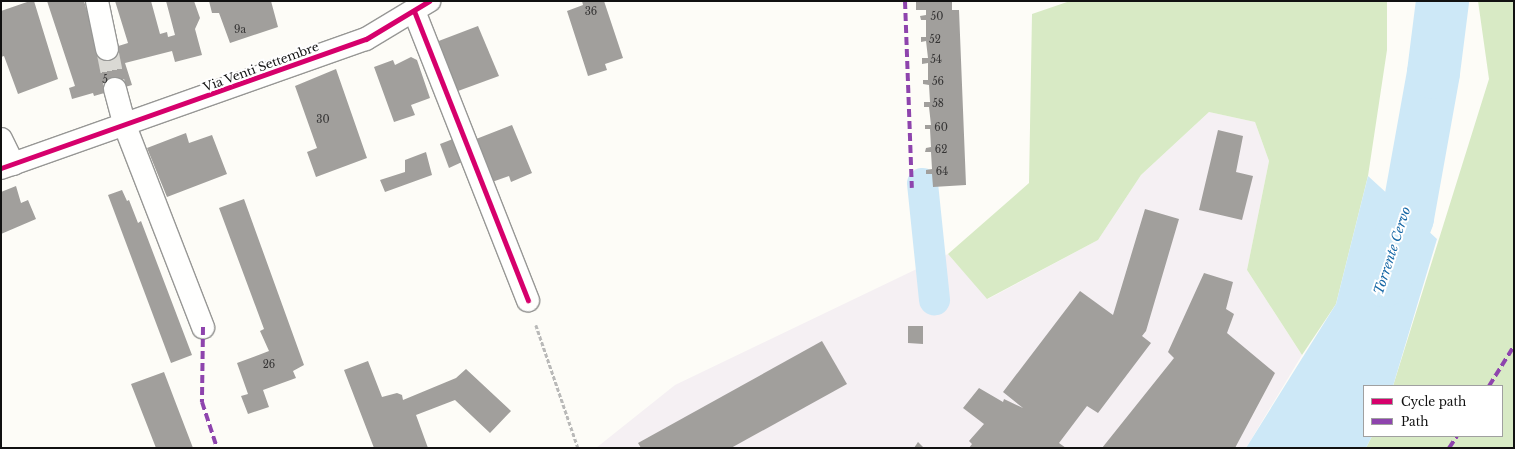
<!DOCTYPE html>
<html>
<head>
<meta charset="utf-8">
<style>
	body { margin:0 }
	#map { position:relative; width:1515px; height:449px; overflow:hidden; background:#fdfcf7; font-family:"Libre Baskerville",serif }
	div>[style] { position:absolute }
	.industrial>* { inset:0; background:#f5f0f3 }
	.forest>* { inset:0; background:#d8eac5 }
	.water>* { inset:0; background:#cde8f7 }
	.canal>* { height:31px; margin:-15.5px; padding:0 15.5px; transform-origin:15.5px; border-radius:15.5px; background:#cde8f7 }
	.river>* { height:53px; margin:-26.5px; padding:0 26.5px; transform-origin:26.5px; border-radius:26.5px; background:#cde8f7 }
	.building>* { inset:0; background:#a19f9c }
	.minor-tunnel>* { height:22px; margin-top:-11px; transform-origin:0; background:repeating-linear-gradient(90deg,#dad9d4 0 22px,transparent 0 33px) }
	.path>* { height:2.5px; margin-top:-1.25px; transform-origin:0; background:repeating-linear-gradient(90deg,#b9b9b8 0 4px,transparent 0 6px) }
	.roads { filter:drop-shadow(1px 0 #979795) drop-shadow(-1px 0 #979795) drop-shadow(0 1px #979795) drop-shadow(0 -1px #979795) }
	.minor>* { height:22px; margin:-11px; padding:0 11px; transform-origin:11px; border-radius:11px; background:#fffffe }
	.tertiary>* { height:22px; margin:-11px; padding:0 11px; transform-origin:11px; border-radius:11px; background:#fffffe }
	.quiet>* { height:4px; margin-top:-2px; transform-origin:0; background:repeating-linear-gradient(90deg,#8e44ad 0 8px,transparent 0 12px) }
	.cycleway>* { height:5px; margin:-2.5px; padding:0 2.5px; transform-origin:2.5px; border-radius:2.5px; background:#d6006c }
	span { translate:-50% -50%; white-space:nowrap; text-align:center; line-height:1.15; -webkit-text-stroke:4px #fff; paint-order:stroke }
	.number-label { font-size:10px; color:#353434 }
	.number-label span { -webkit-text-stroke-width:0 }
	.street-label { font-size:12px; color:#111 }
	.water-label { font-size:13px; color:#1768a6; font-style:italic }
	.frame { position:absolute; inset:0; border:2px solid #111; pointer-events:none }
	.legend { position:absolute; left:1363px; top:385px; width:140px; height:52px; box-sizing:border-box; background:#fff; border:1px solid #a0a0a0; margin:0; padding:5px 7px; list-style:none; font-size:12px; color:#111 }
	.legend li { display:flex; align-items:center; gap:8px; height:20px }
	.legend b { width:20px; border:1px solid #a0a0a0 }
</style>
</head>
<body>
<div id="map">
	<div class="industrial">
		<i style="clip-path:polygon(1209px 112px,1255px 122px,1269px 161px,1247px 270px,1302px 355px,1246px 448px,596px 448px,675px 385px,948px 254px,988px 299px,1098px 240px,1141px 175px)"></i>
	</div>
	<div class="forest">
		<i style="clip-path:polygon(1070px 1px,1387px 1px,1387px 50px,1368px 176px,1336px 304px,1302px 355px,1247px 270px,1269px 161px,1255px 122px,1209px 112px,1141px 175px,1098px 240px,987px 299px,948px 254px,1029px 183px,1032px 14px)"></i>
		<i style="clip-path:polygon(1478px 1px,1514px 1px,1514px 448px,1366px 448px,1372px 436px,1502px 436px,1502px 386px,1393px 386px,1489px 79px)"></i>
	</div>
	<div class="water">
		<i style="clip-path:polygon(1368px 176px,1437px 239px,1393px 386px,1364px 386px,1364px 436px,1372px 436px,1366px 448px,1246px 448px,1336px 304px)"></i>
	</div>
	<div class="canal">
		<i style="left:922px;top:183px;width:117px;rotate:84.1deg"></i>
	</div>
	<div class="river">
		<i style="left:1384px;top:280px;width:67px;rotate:-69.9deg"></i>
		<i style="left:1407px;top:217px;width:147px;rotate:-79.8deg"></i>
		<i style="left:1433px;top:72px;width:72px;rotate:-82.8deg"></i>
	</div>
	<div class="building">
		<i style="clip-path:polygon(30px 1px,34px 1px,58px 79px,18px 94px,4px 56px,1px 57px,1px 11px)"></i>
		<i style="clip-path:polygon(47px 1px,84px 1px,99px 52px,128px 43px,115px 1px,151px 1px,160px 34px,167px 32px,168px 37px,175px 35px,166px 1px,194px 1px,200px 18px,195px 29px,202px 55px,175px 62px,172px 51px,125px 63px,132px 85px,94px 96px,93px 93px,72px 99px,69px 88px,75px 86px)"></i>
		<i style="clip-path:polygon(209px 1px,271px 1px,278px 27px,230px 43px,219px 13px,212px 13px)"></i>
		<i style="clip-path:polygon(582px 1px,604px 1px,623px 58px,605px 64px,607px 70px,588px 76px,567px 11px,583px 5px)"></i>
		<i style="clip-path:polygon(916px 1px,952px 1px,952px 10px,959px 10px,966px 185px,933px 187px,932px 174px,926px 174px,926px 170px,932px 169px,931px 152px,925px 152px,926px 148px,931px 147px,930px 129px,925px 129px,925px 125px,931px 125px,929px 107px,924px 107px,924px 102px,930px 102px,929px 85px,923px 84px,923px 80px,928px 80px,928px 63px,922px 64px,922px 58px,928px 58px,926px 41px,921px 42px,921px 37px,926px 37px,926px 20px,921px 20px,920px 16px,926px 15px,926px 10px,916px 10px)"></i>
		<i style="clip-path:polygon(478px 26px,499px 76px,458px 91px,436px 42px)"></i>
		<i style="clip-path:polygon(411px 57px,417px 60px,430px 98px,411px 105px,415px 115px,394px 122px,374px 67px,393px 60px,395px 65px)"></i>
		<i style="clip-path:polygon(336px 69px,367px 158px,316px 177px,307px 152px,317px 148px,295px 86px)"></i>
		<i style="clip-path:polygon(512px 125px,532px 173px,511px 182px,509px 176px,492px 182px,471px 141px)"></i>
		<i style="clip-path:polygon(1218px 130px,1243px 136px,1236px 172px,1253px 176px,1242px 220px,1199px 210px)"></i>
		<i style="clip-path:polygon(186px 133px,189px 143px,212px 135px,227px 174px,167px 197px,147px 148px)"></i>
		<i style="clip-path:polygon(453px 139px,462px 162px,449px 168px,440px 144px)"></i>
		<i style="clip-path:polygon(426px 152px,432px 175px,385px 192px,380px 180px,405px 172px,405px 160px)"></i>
		<i style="clip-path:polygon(16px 186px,21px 203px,28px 200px,36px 219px,1px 234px,1px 192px)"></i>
		<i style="clip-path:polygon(122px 190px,127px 201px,129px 200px,138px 223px,141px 221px,192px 355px,171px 363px,108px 195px)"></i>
		<i style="clip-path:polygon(244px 199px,304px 365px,293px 371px,296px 378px,263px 390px,269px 407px,248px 414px,241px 396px,248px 394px,237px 363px,269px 351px,260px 331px,264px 329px,219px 208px)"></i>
		<i style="clip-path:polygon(1145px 209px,1179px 219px,1146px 331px,1142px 336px,1151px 343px,1098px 413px,1087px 406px,1059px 443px,1066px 448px,969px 448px,972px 444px,969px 441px,984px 424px,963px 408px,979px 388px,1003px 402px,1004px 399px,1023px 408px,1003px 392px,1080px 291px,1113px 315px)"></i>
		<i style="clip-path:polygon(1204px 273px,1233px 282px,1226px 309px,1234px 314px,1227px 333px,1275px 373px,1235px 448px,1102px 448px,1174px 358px,1168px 352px)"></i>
		<i style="clip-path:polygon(908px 326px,923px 326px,923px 344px,908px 343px)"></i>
		<i style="clip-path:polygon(822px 341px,847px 384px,731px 448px,641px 448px,638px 443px)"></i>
		<i style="clip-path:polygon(368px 361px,382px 397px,397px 393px,402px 395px,403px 400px,456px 378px,466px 369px,511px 411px,490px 433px,455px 400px,416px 415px,428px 448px,374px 448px,344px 370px)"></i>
		<i style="clip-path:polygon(164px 372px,175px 401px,193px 448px,156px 448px,131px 384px)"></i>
		<i style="clip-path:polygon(918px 442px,924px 448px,914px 448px)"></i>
	</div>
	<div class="minor-tunnel">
		<i style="left:107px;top:49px;width:41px;rotate:78.7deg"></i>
	</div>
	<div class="path">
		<i style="left:536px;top:325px;width:130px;rotate:71.1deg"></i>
	</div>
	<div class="roads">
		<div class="minor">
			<i style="left:97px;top:1px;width:49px;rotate:78.2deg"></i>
			<i style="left:414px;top:11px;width:311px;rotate:68.5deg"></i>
			<i style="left:115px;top:89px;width:38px;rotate:75deg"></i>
			<i style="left:125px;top:126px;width:216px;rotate:68.8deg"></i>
			<i style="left:1px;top:139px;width:28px;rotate:64deg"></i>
		</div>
		<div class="tertiary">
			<i style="left:1px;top:168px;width:387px;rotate:-19.5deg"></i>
			<i style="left:366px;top:39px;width:74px;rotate:-31.1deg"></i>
		</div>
	</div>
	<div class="quiet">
		<i style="left:905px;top:1px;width:187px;rotate:87.9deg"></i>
		<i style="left:203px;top:327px;width:75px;rotate:90.8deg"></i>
		<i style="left:202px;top:402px;width:48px;rotate:71.9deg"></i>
		<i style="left:1489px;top:386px;width:47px;rotate:-58deg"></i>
		<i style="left:1449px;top:448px;width:14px;rotate:-56deg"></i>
	</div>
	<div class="cycleway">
		<i style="left:414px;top:11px;width:311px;rotate:68.5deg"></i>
		<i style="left:1px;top:168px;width:387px;rotate:-19.5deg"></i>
		<i style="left:366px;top:39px;width:74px;rotate:-31.1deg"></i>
	</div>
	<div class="number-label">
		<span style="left:591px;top:12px">36</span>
		<span style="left:937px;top:17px">50</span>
		<span style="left:240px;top:30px">9a</span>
		<span style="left:935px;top:40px">52</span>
		<span style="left:936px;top:60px">54</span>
		<span style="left:105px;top:80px">5</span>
		<span style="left:938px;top:82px">56</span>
		<span style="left:938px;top:104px">58</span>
		<span style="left:323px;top:120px">30</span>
		<span style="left:941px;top:128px">60</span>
		<span style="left:941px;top:150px">62</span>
		<span style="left:942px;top:172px">64</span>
		<span style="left:269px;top:365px">26</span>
	</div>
	<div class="street-label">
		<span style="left:261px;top:67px;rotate:-20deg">Via Venti Settembre</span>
	</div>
	<div class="water-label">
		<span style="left:1393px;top:251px;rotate:-72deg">Torrente Cervo</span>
	</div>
	<div class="frame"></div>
	<ul class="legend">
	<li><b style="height:5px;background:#d6006c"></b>Cycle path</li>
	<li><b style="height:5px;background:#8e44ad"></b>Path</li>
	</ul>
</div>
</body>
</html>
